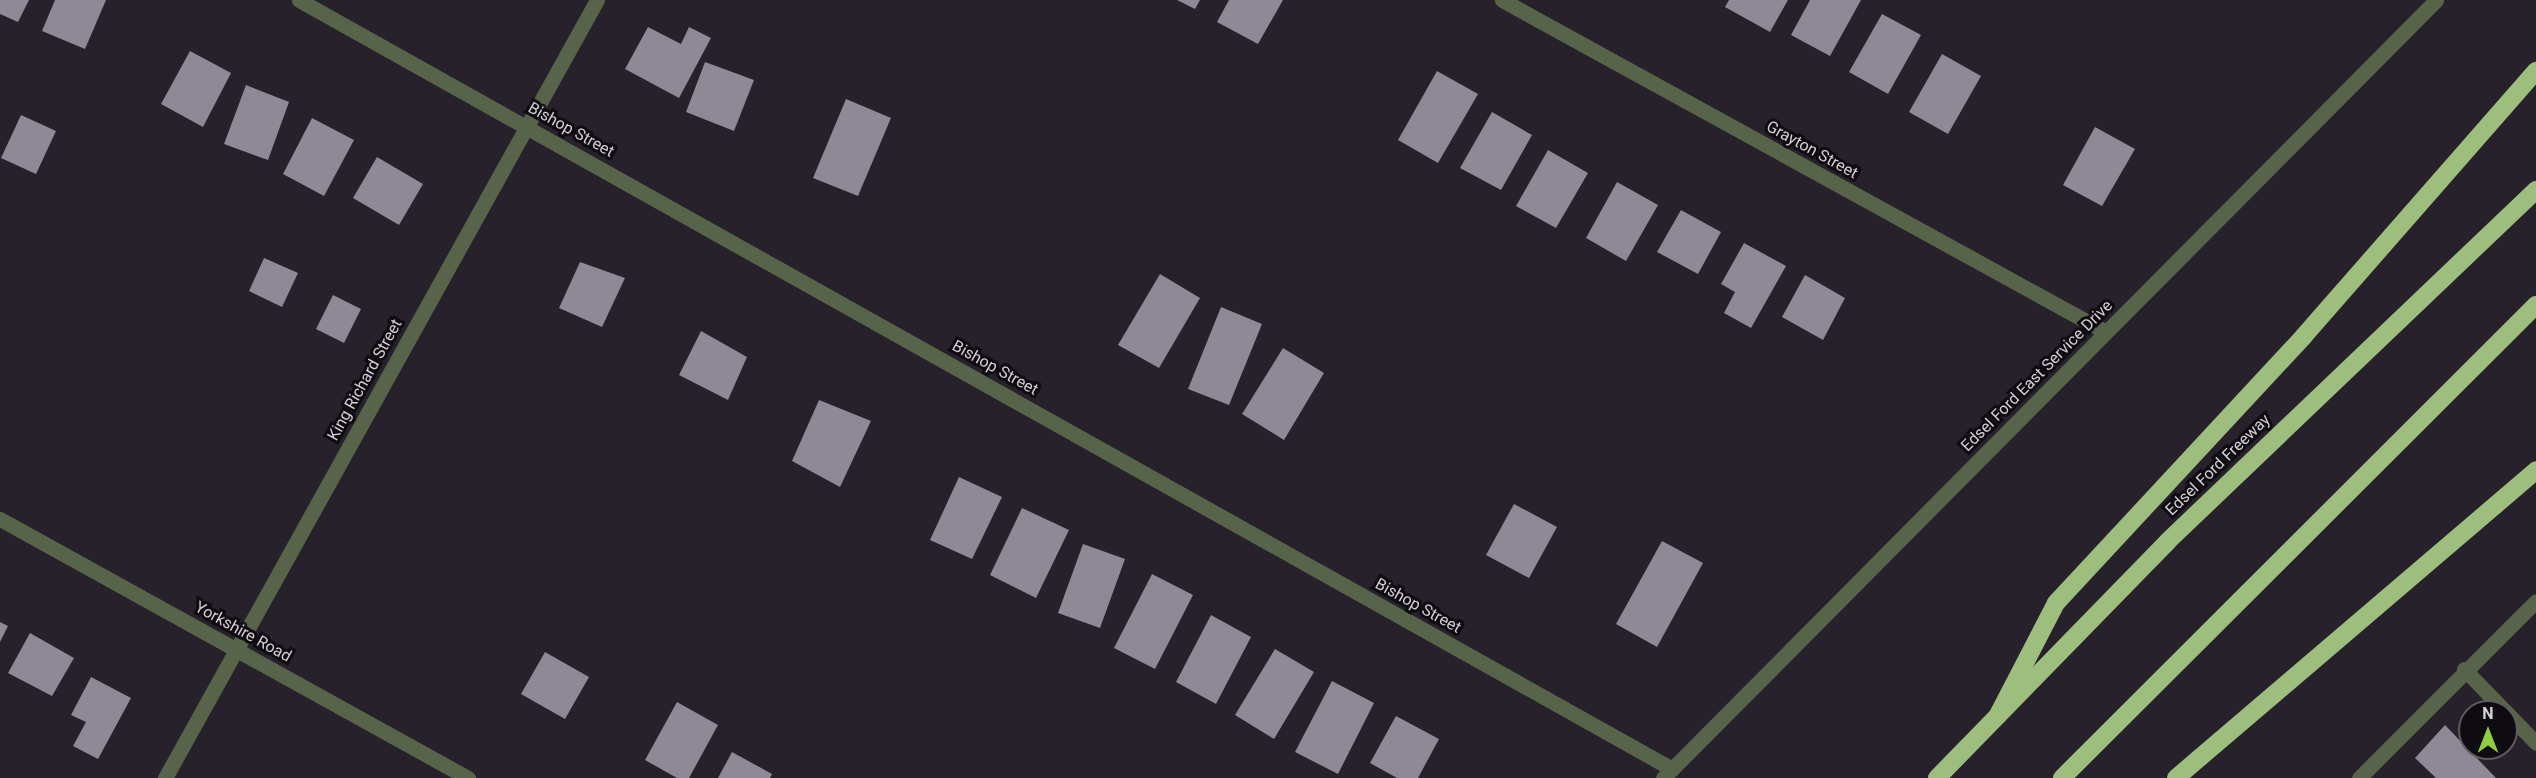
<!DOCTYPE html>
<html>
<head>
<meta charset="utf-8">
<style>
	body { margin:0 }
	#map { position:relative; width:2536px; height:778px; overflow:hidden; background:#27212c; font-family:Roboto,sans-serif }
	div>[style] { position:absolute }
	.building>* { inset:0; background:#8f8895 }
	.minor>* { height:15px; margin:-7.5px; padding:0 7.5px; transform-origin:7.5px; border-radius:7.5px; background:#57644a }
	.highway>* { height:18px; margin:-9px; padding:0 9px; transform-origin:9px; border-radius:9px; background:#9dbe7c }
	span { translate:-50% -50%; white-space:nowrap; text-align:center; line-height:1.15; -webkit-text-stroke:6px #0e0c11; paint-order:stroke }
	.street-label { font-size:16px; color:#d3d0d7 }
	.north { position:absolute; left:2458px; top:700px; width:60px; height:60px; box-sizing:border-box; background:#0e0c11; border:2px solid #5d5a60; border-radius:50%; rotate:0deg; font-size:16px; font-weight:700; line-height:24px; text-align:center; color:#d3d0d7 }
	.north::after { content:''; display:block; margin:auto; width:21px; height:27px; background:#91cd40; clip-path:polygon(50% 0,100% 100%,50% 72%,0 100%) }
</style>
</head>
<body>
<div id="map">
	<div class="building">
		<i style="clip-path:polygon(0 0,29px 0,18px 22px,0 14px)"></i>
		<i style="clip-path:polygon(55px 0,106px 0,85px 49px,42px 31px)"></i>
		<i style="clip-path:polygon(1177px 0,1200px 0,1195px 9px)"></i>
		<i style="clip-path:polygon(1229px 0,1283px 0,1258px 44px,1217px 22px)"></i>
		<i style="clip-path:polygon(1729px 0,1788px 0,1770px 32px,1725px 7px)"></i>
		<i style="clip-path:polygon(1810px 0,1861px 0,1830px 56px,1791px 35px)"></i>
		<i style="clip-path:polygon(1882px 14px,1921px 35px,1888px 94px,1849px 72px)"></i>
		<i style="clip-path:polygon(648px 27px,681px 44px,689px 27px,711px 38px,679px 98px,625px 69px)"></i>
		<i style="clip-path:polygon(190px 51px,231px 73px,203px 127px,161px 104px)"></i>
		<i style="clip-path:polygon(1942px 54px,1981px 76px,1948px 134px,1909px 112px)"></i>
		<i style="clip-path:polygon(705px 62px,754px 80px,734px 131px,686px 112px)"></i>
		<i style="clip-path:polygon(1437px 71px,1478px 94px,1438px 163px,1398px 140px)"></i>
		<i style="clip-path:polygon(246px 85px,289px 102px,268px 160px,224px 144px)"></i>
		<i style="clip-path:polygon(846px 99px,891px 118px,858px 196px,813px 178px)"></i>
		<i style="clip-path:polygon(1492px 112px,1532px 135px,1501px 190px,1460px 168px)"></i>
		<i style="clip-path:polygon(21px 115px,56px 131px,36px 174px,1px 158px)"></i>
		<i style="clip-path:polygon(312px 118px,354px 140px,324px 196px,283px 174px)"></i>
		<i style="clip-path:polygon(2095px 127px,2135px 149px,2102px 206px,2063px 185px)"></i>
		<i style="clip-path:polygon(1548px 150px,1588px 173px,1556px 228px,1516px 206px)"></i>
		<i style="clip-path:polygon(377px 157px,423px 184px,399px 225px,353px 198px)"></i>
		<i style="clip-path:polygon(1617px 182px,1658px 205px,1626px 261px,1586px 238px)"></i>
		<i style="clip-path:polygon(1681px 210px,1721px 232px,1698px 274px,1657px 252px)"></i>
		<i style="clip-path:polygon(1744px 243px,1786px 266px,1751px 328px,1724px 313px,1735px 292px,1721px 284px)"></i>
		<i style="clip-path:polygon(264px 258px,298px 273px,282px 307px,249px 291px)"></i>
		<i style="clip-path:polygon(580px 262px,625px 278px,602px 327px,559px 308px)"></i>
		<i style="clip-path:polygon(1160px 274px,1200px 298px,1159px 368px,1118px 345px)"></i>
		<i style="clip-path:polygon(1805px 275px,1845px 298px,1823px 340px,1782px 317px)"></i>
		<i style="clip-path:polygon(333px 295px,361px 309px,344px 343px,316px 329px)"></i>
		<i style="clip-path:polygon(1221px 307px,1262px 324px,1229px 405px,1188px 389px)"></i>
		<i style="clip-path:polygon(701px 331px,747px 357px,728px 400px,679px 375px)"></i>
		<i style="clip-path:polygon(1283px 348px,1324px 373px,1284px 440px,1242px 414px)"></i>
		<i style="clip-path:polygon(819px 400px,871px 421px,840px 487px,792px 461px)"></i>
		<i style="clip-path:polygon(959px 477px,1002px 497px,972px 559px,930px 540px)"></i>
		<i style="clip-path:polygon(1514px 504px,1557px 527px,1529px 578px,1486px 555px)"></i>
		<i style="clip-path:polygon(1022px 508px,1069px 530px,1036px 598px,990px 575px)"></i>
		<i style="clip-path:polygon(1662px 541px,1703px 563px,1657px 647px,1616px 624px)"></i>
		<i style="clip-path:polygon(1083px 544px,1125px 559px,1100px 628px,1058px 613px)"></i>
		<i style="clip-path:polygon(1152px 574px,1193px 595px,1155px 669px,1114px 648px)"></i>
		<i style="clip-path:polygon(1211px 615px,1251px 637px,1216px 704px,1176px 682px)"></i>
		<i style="clip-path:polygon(0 622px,8px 626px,0 642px)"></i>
		<i style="clip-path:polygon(30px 633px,74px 658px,52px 696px,8px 673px)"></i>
		<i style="clip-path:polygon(1275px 649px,1314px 672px,1274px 739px,1235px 715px)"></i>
		<i style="clip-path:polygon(545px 652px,589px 677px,565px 719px,521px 694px)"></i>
		<i style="clip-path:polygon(91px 677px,131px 698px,98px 759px,73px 746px,86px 722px,71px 715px)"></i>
		<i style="clip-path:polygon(1332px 681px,1374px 703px,1338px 774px,1295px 752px)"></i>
		<i style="clip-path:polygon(677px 702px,718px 725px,689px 778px,677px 778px,645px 760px)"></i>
		<i style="clip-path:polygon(1396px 716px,1439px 739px,1418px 778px,1397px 778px,1370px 763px)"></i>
		<i style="clip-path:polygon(2445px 725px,2496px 778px,2436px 778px,2415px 758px)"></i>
		<i style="clip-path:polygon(732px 752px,772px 774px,770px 778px,718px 778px)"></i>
	</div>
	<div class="minor">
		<i style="left:299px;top:0;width:1574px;rotate:29.25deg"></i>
		<i style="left:1502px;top:0;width:689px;rotate:28.8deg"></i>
		<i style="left:0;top:519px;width:535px;rotate:28.96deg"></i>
		<i style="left:2464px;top:669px;width:60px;rotate:45.7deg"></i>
		<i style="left:2506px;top:712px;width:43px;rotate:45.9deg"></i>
		<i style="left:165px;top:778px;width:890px;rotate:-60.96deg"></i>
		<i style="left:1663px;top:778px;width:1097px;rotate:-45.18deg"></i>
		<i style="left:2359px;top:778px;width:250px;rotate:-45deg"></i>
	</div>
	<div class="highway">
		<i style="left:1998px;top:715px;width:126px;rotate:-62.6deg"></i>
		<i style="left:2056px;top:603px;width:363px;rotate:-47.1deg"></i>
		<i style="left:2303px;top:337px;width:354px;rotate:-48.8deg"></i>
		<i style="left:1937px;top:778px;width:331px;rotate:-45.7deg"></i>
		<i style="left:2168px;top:541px;width:509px;rotate:-43.65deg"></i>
		<i style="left:2062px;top:778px;width:670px;rotate:-44.94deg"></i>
		<i style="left:2176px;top:778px;width:474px;rotate:-40.5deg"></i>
	</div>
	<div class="street-label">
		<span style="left:571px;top:130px;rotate:29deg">Bishop Street</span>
		<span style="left:1812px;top:150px;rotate:29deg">Grayton Street</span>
		<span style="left:995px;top:368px;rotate:29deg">Bishop Street</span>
		<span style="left:2037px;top:376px;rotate:-45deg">Edsel Ford East Service Drive</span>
		<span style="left:365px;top:380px;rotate:-61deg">King Richard Street</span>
		<span style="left:2218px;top:465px;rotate:-44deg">Edsel Ford Freeway</span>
		<span style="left:1418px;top:606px;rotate:29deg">Bishop Street</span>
		<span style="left:243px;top:632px;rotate:29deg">Yorkshire Road</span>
	</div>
	<div class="north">N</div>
</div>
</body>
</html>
